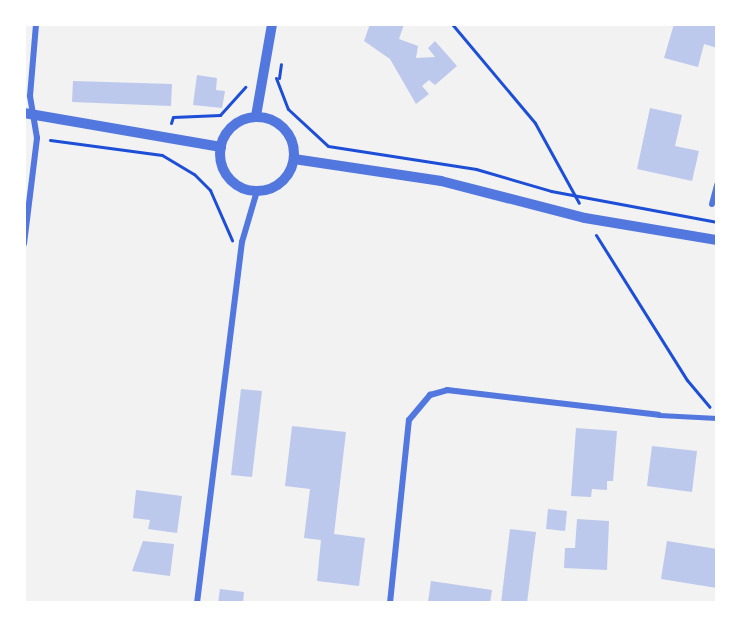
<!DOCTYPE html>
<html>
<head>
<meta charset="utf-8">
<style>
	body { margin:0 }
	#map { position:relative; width:741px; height:627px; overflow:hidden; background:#f2f2f2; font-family:"Public Sans",sans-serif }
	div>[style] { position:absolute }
	.building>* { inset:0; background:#bdc9ec }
	.path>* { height:3px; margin:-1.5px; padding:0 1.5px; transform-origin:1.5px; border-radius:1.5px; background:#1d4ed8 }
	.pedestrian>* { height:5px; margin:-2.5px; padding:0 2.5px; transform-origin:2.5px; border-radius:2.5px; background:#5277de }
	.minor>* { height:6px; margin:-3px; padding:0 3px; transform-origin:3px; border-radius:3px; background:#5277de }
	.tertiary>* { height:10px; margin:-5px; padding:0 5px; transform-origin:5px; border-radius:5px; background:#5277de }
	.tertiary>.ring { margin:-5px; padding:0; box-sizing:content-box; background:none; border:10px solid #5277de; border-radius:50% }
	span { translate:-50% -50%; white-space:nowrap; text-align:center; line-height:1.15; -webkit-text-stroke:4.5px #fff; paint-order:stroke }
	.frame { position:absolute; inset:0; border:26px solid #fff; pointer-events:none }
</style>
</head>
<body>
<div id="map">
	<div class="building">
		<i style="clip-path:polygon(370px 24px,404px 24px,399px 39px,418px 46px,416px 58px,435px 57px,428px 48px,435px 41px,457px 66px,435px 85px,429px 80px,422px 86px,429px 94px,416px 104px,390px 59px,364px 41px)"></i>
		<i style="clip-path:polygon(674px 24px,717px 24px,717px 48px,704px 44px,698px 67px,664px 58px)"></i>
		<i style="clip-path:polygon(197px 75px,217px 78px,216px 90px,225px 91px,222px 108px,193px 105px)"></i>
		<i style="clip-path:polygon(73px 81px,172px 84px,171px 106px,72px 102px)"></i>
		<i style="clip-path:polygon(650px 108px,682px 115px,675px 146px,699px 151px,692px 181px,637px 169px)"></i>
		<i style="clip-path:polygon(241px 389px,262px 391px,252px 477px,231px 475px)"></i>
		<i style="clip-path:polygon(292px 426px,346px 432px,334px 534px,365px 538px,359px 586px,317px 581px,321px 540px,304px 538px,310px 489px,285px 486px)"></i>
		<i style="clip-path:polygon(576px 428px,617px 431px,613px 481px,607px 481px,607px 490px,592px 489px,591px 497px,571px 496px)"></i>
		<i style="clip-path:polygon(652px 446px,697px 451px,692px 492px,647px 486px)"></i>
		<i style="clip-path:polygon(136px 490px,182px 496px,177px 533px,148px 529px,150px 520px,133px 518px)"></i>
		<i style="clip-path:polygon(548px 509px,567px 511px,565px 531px,546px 529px)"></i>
		<i style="clip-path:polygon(577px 519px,609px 521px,607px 570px,564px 568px,565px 548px,575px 548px)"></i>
		<i style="clip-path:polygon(510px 529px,536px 532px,527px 603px,501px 603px)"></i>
		<i style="clip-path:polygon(143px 541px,174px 544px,170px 576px,132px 571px)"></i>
		<i style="clip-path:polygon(667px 541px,717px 549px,717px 588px,661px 579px)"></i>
		<i style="clip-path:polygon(431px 581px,492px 590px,490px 603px,428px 602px)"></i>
		<i style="clip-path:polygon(220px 589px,244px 592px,243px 603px,218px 603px)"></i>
	</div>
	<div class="path">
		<i style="left:452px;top:24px;width:129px;rotate:50deg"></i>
		<i style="left:535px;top:123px;width:91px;rotate:61.2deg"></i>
		<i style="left:276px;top:78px;width:33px;rotate:69deg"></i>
		<i style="left:288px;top:109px;width:54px;rotate:42.8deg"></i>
		<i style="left:328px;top:146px;width:150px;rotate:8.8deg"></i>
		<i style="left:476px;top:169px;width:78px;rotate:16.3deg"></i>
		<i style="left:551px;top:191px;width:169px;rotate:10.6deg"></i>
		<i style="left:279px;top:78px;width:14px;rotate:-82deg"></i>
		<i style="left:171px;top:123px;width:6px;rotate:-72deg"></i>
		<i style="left:173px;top:117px;width:47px;rotate:-2.4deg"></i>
		<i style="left:220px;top:115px;width:38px;rotate:-48deg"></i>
		<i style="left:50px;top:140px;width:113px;rotate:7.6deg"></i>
		<i style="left:162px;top:155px;width:37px;rotate:31deg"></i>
		<i style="left:194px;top:174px;width:23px;rotate:45deg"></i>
		<i style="left:210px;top:190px;width:55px;rotate:66.3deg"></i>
		<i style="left:596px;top:235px;width:171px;rotate:57.9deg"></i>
		<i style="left:687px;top:380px;width:35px;rotate:50deg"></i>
	</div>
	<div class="pedestrian">
		<i style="left:659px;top:415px;width:58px;rotate:3deg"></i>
	</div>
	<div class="minor">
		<i style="left:712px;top:204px;width:20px;rotate:-75deg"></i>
		<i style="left:24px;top:244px;width:107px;rotate:-83deg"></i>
		<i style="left:37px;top:138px;width:43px;rotate:-99.5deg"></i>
		<i style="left:30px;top:96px;width:72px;rotate:-85.2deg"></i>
		<i style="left:197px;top:603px;width:364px;rotate:-82.9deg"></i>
		<i style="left:242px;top:242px;width:53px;rotate:-73.6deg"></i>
		<i style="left:390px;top:603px;width:184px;rotate:-84.1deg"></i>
		<i style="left:409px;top:420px;width:33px;rotate:-50deg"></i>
		<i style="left:430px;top:395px;width:18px;rotate:-16deg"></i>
		<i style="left:447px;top:390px;width:213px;rotate:6.7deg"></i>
	</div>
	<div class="tertiary">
		<i style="left:24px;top:113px;width:200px;rotate:9.8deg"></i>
		<i style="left:256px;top:116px;width:93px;rotate:-80.1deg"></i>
		<i class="ring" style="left:220px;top:117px;width:64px;height:64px"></i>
		<i style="left:294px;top:159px;width:149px;rotate:8.5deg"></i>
		<i style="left:441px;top:181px;width:149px;rotate:14.4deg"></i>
		<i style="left:585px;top:218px;width:134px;rotate:9.5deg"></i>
	</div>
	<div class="frame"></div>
</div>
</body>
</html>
